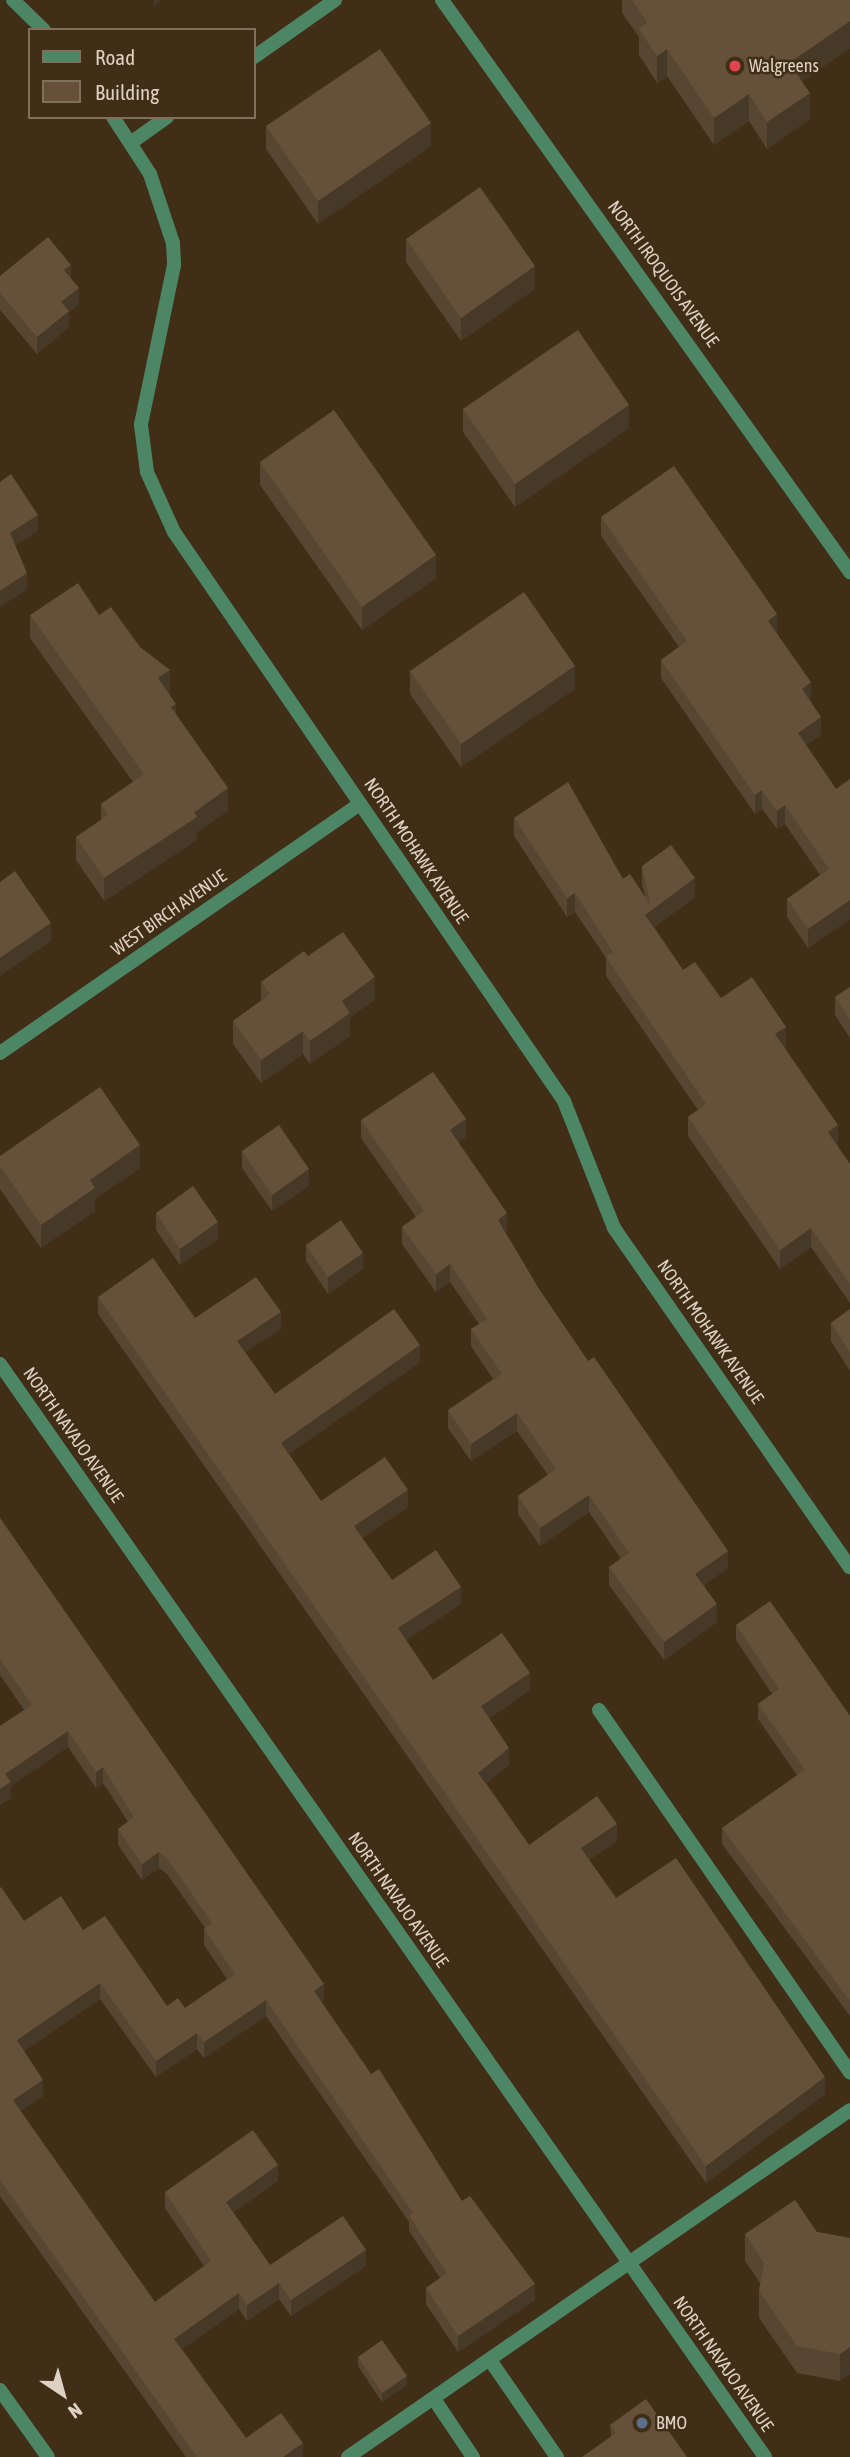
<!DOCTYPE html>
<html>
<head>
<meta charset="utf-8">
<style>
	body { margin:0 }
	#map { position:relative; width:850px; height:2457px; overflow:hidden; background:#402e16; font-family:"Asap Condensed",sans-serif }
	div>[style] { position:absolute }
	.lane>* { height:14px; margin:-7px; padding:0 7px; transform-origin:7px; border-radius:7px; background:#4d8665 }
	.street>* { height:14px; margin:-7px; padding:0 7px; transform-origin:7px; border-radius:7px; background:#4d8665 }
	.wall>* { inset:0; background:#574631 }
	.shaded-wall>* { inset:0; background:#473928 }
	.building>* { inset:0; background:#655139 }
	.dots>* { width:19px; height:19px; translate:-50% -50%; box-sizing:border-box; border:4px solid #402e16; border-radius:50% }
	span { translate:-50% -50%; white-space:nowrap; text-align:center; line-height:1.15; -webkit-text-stroke:5px #402e16; paint-order:stroke }
	.poi-label { font-size:18px; color:#ded2c4 }
	.left { translate:0 -50%; text-align:left }
	.street-label { font-size:18px; color:#ded2c4 }
	.legend { position:absolute; left:28px; top:28px; width:228px; height:91px; box-sizing:border-box; background:#402e16; border:2px solid #7f705c; margin:0; padding:9px 12px; list-style:none; font-size:21px; color:#ded2c4 }
	.legend li { display:flex; align-items:center; gap:14px; height:35px }
	.legend b { width:35px; border:2px solid #7f705c }
	.north { position:absolute; left:28px; top:2359px; width:70px; height:70px; -webkit-text-stroke:5px #402e16; paint-order:stroke; rotate:144deg; font-size:19px; font-weight:700; line-height:28px; text-align:center; color:#ded2c4 }
	.north::after { content:''; display:block; margin:auto; width:24px; height:32px; background:#ded2c4; clip-path:polygon(50% 0,100% 100%,50% 72%,0 100%) }
</style>
</head>
<body>
<div id="map">
	<div class="lane">
		<i style="left:599px;top:1710px;width:441px;rotate:55.3deg"></i>
		<i style="left:490px;top:2360px;width:118px;rotate:55.4deg"></i>
		<i style="left:434px;top:2399px;width:70px;rotate:56.1deg"></i>
		<i style="left:348px;top:2457px;width:610px;rotate:-34.65deg"></i>
	</div>
	<div class="street">
		<i style="left:13px;top:0;width:43px;rotate:44.1deg"></i>
		<i style="left:442px;top:0;width:703px;rotate:54.5deg"></i>
		<i style="left:254px;top:57px;width:99px;rotate:-35.1deg"></i>
		<i style="left:113px;top:117px;width:68px;rotate:57deg"></i>
		<i style="left:150px;top:174px;width:73px;rotate:71.6deg"></i>
		<i style="left:173px;top:243px;width:22px;rotate:87deg"></i>
		<i style="left:174px;top:265px;width:163px;rotate:101.7deg"></i>
		<i style="left:141px;top:425px;width:47px;rotate:82.7deg"></i>
		<i style="left:147px;top:472px;width:66px;rotate:65.8deg"></i>
		<i style="left:174px;top:532px;width:690px;rotate:55.57deg"></i>
		<i style="left:564px;top:1101px;width:136px;rotate:68.5deg"></i>
		<i style="left:614px;top:1228px;width:413px;rotate:55.2deg"></i>
		<i style="left:132px;top:142px;width:43px;rotate:-35.5deg"></i>
		<i style="left:0;top:1053px;width:438px;rotate:-34.7deg"></i>
		<i style="left:0;top:1364px;width:1334px;rotate:55.01deg"></i>
		<i style="left:0;top:2390px;width:82px;rotate:54.4deg"></i>
	</div>
	<div class="wall">
		<i style="clip-path:polygon(622px 0,850px 0,850px 48px,802px 81px,810px 119px,767px 149px,749px 121px,714px 145px,667px 76px,657px 83px,639px 55px,639px 37px,622px 13px)"></i>
		<i style="clip-path:polygon(266px 126px,431px 146px,318px 224px,266px 149px)"></i>
		<i style="clip-path:polygon(406px 239px,535px 289px,461px 341px,406px 262px)"></i>
		<i style="clip-path:polygon(0 276px,71px 279px,79px 304px,69px 312px,69px 327px,37px 354px,0 310px)"></i>
		<i style="clip-path:polygon(463px 409px,629px 428px,515px 507px,463px 432px)"></i>
		<i style="clip-path:polygon(260px 462px,436px 578px,362px 630px,260px 485px)"></i>
		<i style="clip-path:polygon(601px 517px,777px 633px,811px 701px,821px 735px,806px 745px,836px 789px,850px 919px,808px 948px,787px 917px,787px 899px,820px 875px,785px 824px,777px 829px,762px 809px,755px 814px,661px 678px,661px 660px,679px 647px,601px 536px)"></i>
		<i style="clip-path:polygon(30px 615px,99px 615px,170px 693px,169px 694px,176px 714px,228px 811px,197px 832px,197px 840px,104px 901px,76px 860px,76px 837px,101px 820px,101px 804px,133px 782px,30px 638px)"></i>
		<i style="clip-path:polygon(410px 671px,575px 689px,461px 767px,410px 694px)"></i>
		<i style="clip-path:polygon(514px 818px,623px 879px,645px 897px,642px 884px,642px 866px,695px 897px,654px 927px,683px 970px,786px 1045px,784px 1047px,838px 1144px,836px 1145px,850px 1164px,850px 1303px,811px 1247px,780px 1269px,688px 1136px,688px 1117px,698px 1110px,606px 976px,606px 958px,575px 912px,567px 917px,514px 836px)"></i>
		<i style="clip-path:polygon(261px 982px,375px 1000px,350px 1017px,350px 1036px,310px 1064px,303px 1054px,261px 1083px,233px 1044px,233px 1021px,261px 1001px)"></i>
		<i style="clip-path:polygon(850px 987px,850px 1038px,835px 1015px,835px 997px)"></i>
		<i style="clip-path:polygon(361px 1120px,466px 1137px,458px 1142px,507px 1231px,505px 1232px,539px 1289px,728px 1568px,704px 1585px,717px 1622px,664px 1660px,609px 1585px,609px 1567px,621px 1559px,589px 1512px,540px 1546px,518px 1514px,518px 1496px,548px 1475px,517px 1431px,471px 1461px,448px 1428px,448px 1410px,493px 1379px,471px 1346px,471px 1329px,479px 1324px,450px 1282px,436px 1292px,402px 1244px,402px 1227px,416px 1217px,361px 1138px)"></i>
		<i style="clip-path:polygon(242px 1151px,309px 1186px,272px 1211px,242px 1168px)"></i>
		<i style="clip-path:polygon(0 1156px,140px 1168px,95px 1199px,95px 1211px,41px 1248px,0 1189px)"></i>
		<i style="clip-path:polygon(156px 1213px,218px 1239px,180px 1265px,156px 1230px)"></i>
		<i style="clip-path:polygon(306px 1245px,363px 1269px,328px 1294px,306px 1261px)"></i>
		<i style="clip-path:polygon(98px 1297px,195px 1318px,281px 1329px,245px 1352px,275px 1394px,420px 1362px,289px 1454px,321px 1501px,408px 1507px,362px 1538px,392px 1580px,461px 1604px,406px 1640px,433px 1680px,530px 1690px,489px 1718px,509px 1765px,486px 1783px,529px 1845px,617px 1841px,589px 1860px,616px 1898px,825px 2094px,706px 2183px,98px 1314px)"></i>
		<i style="clip-path:polygon(850px 1309px,850px 1371px,831px 1341px,831px 1323px)"></i>
		<i style="clip-path:polygon(0 1518px,324px 2000px,321px 2002px,371px 2074px,462px 2201px,535px 2300px,458px 2352px,426px 2304px,426px 2288px,440px 2278px,409px 2231px,409px 2222px,266px 2016px,204px 2058px,197px 2049px,156px 2077px,100px 1999px,24px 2051px,43px 2096px,20px 2111px,155px 2302px,204px 2266px,165px 2208px,165px 2192px,278px 2181px,233px 2212px,270px 2265px,366px 2266px,291px 2316px,279px 2299px,247px 2321px,239px 2309px,182px 2349px,246px 2438px,303px 2457px,186px 2457px,0 2196px,0 1888px,24px 1921px,83px 1930px,167px 2006px,185px 2008px,227px 1979px,204px 1945px,204px 1929px,205px 1928px,167px 1874px,159px 1868px,142px 1880px,118px 1845px,118px 1829px,128px 1822px,103px 1783px,96px 1788px,68px 1747px,11px 1786px,11px 1798px,0 1805px,0 1726px,24px 1710px,0 1675px)"></i>
		<i style="clip-path:polygon(736px 1625px,850px 1716px,850px 2016px,722px 1844px,722px 1828px,797px 1775px,758px 1719px,758px 1704px,772px 1694px,736px 1640px)"></i>
		<i style="clip-path:polygon(817px 2232px,850px 2238px,850px 2374px,840px 2381px,797px 2373px,759px 2318px,759px 2291px,760px 2283px,745px 2261px,745px 2234px)"></i>
		<i style="clip-path:polygon(358px 2357px,407px 2385px,382px 2402px,358px 2366px)"></i>
		<i style="clip-path:polygon(610px 2425px,687px 2457px,611px 2437px)"></i>
	</div>
	<div class="shaded-wall">
		<i style="clip-path:polygon(154px 0,162px 0,154px 6px)"></i>
		<i style="clip-path:polygon(850px 21px,850px 48px,789px 90px,789px 63px)"></i>
		<i style="clip-path:polygon(667px 49px,667px 76px,657px 83px,657px 56px)"></i>
		<i style="clip-path:polygon(810px 93px,810px 119px,767px 149px,767px 122px)"></i>
		<i style="clip-path:polygon(749px 94px,749px 121px,714px 145px,714px 118px)"></i>
		<i style="clip-path:polygon(431px 123px,431px 146px,318px 224px,318px 201px)"></i>
		<i style="clip-path:polygon(71px 265px,71px 282px,64px 270px)"></i>
		<i style="clip-path:polygon(535px 266px,535px 289px,461px 341px,461px 318px)"></i>
		<i style="clip-path:polygon(79px 288px,79px 304px,69px 312px,69px 327px,37px 354px,37px 337px,61px 302px)"></i>
		<i style="clip-path:polygon(629px 405px,629px 428px,515px 507px,515px 484px)"></i>
		<i style="clip-path:polygon(38px 515px,38px 531px,10px 549px,10px 533px)"></i>
		<i style="clip-path:polygon(436px 555px,436px 578px,362px 630px,362px 607px)"></i>
		<i style="clip-path:polygon(27px 573px,27px 590px,0 607px,0 591px)"></i>
		<i style="clip-path:polygon(777px 614px,777px 633px,768px 639px,768px 621px)"></i>
		<i style="clip-path:polygon(575px 666px,575px 689px,461px 767px,461px 744px)"></i>
		<i style="clip-path:polygon(170px 670px,170px 693px,158px 701px,158px 678px)"></i>
		<i style="clip-path:polygon(811px 682px,811px 701px,802px 707px,802px 689px)"></i>
		<i style="clip-path:polygon(176px 704px,176px 727px,171px 707px)"></i>
		<i style="clip-path:polygon(821px 717px,821px 735px,798px 751px,798px 733px)"></i>
		<i style="clip-path:polygon(228px 788px,228px 811px,197px 832px,197px 840px,104px 901px,104px 878px)"></i>
		<i style="clip-path:polygon(762px 790px,762px 809px,755px 814px,755px 795px)"></i>
		<i style="clip-path:polygon(785px 805px,785px 824px,777px 829px,777px 811px)"></i>
		<i style="clip-path:polygon(695px 878px,695px 897px,645px 933px,645px 915px)"></i>
		<i style="clip-path:polygon(575px 893px,575px 912px,567px 917px,567px 898px)"></i>
		<i style="clip-path:polygon(850px 900px,850px 919px,808px 948px,808px 929px)"></i>
		<i style="clip-path:polygon(51px 923px,51px 941px,0 976px,0 958px)"></i>
		<i style="clip-path:polygon(375px 977px,375px 1000px,350px 1017px,350px 1036px,310px 1064px,310px 1041px,342px 1001px)"></i>
		<i style="clip-path:polygon(786px 1027px,786px 1045px,775px 1053px,775px 1034px)"></i>
		<i style="clip-path:polygon(303px 1031px,303px 1054px,261px 1083px,261px 1060px)"></i>
		<i style="clip-path:polygon(466px 1119px,466px 1137px,450px 1148px,450px 1130px)"></i>
		<i style="clip-path:polygon(838px 1125px,838px 1144px,828px 1151px,828px 1132px)"></i>
		<i style="clip-path:polygon(140px 1145px,140px 1168px,95px 1199px,95px 1211px,41px 1248px,41px 1225px,90px 1180px)"></i>
		<i style="clip-path:polygon(309px 1169px,309px 1186px,272px 1211px,272px 1195px)"></i>
		<i style="clip-path:polygon(507px 1213px,507px 1231px,498px 1237px,498px 1220px)"></i>
		<i style="clip-path:polygon(218px 1222px,218px 1239px,180px 1265px,180px 1249px)"></i>
		<i style="clip-path:polygon(811px 1228px,811px 1247px,780px 1269px,780px 1250px)"></i>
		<i style="clip-path:polygon(363px 1253px,363px 1269px,328px 1294px,328px 1277px)"></i>
		<i style="clip-path:polygon(450px 1264px,450px 1282px,436px 1292px,436px 1274px)"></i>
		<i style="clip-path:polygon(281px 1312px,281px 1329px,237px 1358px,237px 1341px)"></i>
		<i style="clip-path:polygon(420px 1345px,420px 1362px,281px 1460px,281px 1443px)"></i>
		<i style="clip-path:polygon(517px 1413px,517px 1431px,471px 1461px,471px 1444px)"></i>
		<i style="clip-path:polygon(408px 1490px,408px 1507px,354px 1543px,354px 1526px)"></i>
		<i style="clip-path:polygon(589px 1495px,589px 1512px,540px 1546px,540px 1528px)"></i>
		<i style="clip-path:polygon(728px 1551px,728px 1568px,695px 1591px,695px 1574px)"></i>
		<i style="clip-path:polygon(461px 1587px,461px 1604px,398px 1645px,398px 1628px)"></i>
		<i style="clip-path:polygon(717px 1604px,717px 1622px,664px 1660px,664px 1642px)"></i>
		<i style="clip-path:polygon(530px 1673px,530px 1690px,481px 1723px,481px 1706px)"></i>
		<i style="clip-path:polygon(68px 1731px,68px 1747px,11px 1786px,11px 1798px,0 1805px,0 1789px,5px 1774px)"></i>
		<i style="clip-path:polygon(509px 1748px,509px 1765px,478px 1790px,478px 1773px)"></i>
		<i style="clip-path:polygon(103px 1767px,103px 1783px,96px 1788px,96px 1772px)"></i>
		<i style="clip-path:polygon(617px 1824px,617px 1841px,581px 1865px,581px 1848px)"></i>
		<i style="clip-path:polygon(159px 1852px,159px 1868px,142px 1880px,142px 1864px)"></i>
		<i style="clip-path:polygon(100px 1983px,100px 1999px,17px 2056px,17px 2040px)"></i>
		<i style="clip-path:polygon(324px 1984px,324px 2000px,314px 2007px,314px 1991px)"></i>
		<i style="clip-path:polygon(266px 2000px,266px 2016px,204px 2058px,204px 2042px)"></i>
		<i style="clip-path:polygon(197px 2033px,197px 2049px,156px 2077px,156px 2061px)"></i>
		<i style="clip-path:polygon(825px 2077px,825px 2094px,706px 2183px,706px 2166px)"></i>
		<i style="clip-path:polygon(43px 2080px,43px 2096px,13px 2116px,13px 2100px)"></i>
		<i style="clip-path:polygon(278px 2165px,278px 2181px,226px 2217px,226px 2202px)"></i>
		<i style="clip-path:polygon(366px 2250px,366px 2266px,291px 2316px,291px 2300px)"></i>
		<i style="clip-path:polygon(279px 2283px,279px 2299px,247px 2321px,247px 2305px)"></i>
		<i style="clip-path:polygon(535px 2284px,535px 2300px,458px 2352px,458px 2336px)"></i>
		<i style="clip-path:polygon(239px 2293px,239px 2309px,174px 2355px,174px 2339px)"></i>
		<i style="clip-path:polygon(850px 2347px,850px 2374px,840px 2381px,840px 2354px)"></i>
		<i style="clip-path:polygon(407px 2376px,407px 2385px,382px 2402px,382px 2393px)"></i>
		<i style="clip-path:polygon(303px 2443px,303px 2457px,283px 2457px)"></i>
	</div>
	<div class="building">
		<i style="clip-path:polygon(632px 0,850px 0,850px 21px,789px 63px,810px 93px,767px 122px,749px 94px,714px 118px,667px 49px,657px 56px,639px 29px,647px 22px)"></i>
		<i style="clip-path:polygon(380px 49px,431px 123px,318px 201px,266px 126px)"></i>
		<i style="clip-path:polygon(480px 187px,535px 266px,461px 318px,406px 239px)"></i>
		<i style="clip-path:polygon(48px 237px,71px 265px,64px 270px,79px 288px,61px 302px,69px 311px,37px 337px,0 293px,0 276px)"></i>
		<i style="clip-path:polygon(578px 330px,629px 405px,515px 484px,463px 409px)"></i>
		<i style="clip-path:polygon(334px 410px,436px 555px,362px 607px,260px 462px)"></i>
		<i style="clip-path:polygon(674px 466px,777px 614px,768px 621px,811px 682px,802px 689px,821px 717px,798px 733px,836px 789px,850px 779px,850px 900px,808px 929px,787px 899px,829px 869px,785px 805px,777px 811px,762px 790px,755px 795px,661px 660px,687px 641px,601px 517px)"></i>
		<i style="clip-path:polygon(11px 474px,38px 515px,10px 533px,27px 573px,0 591px,0 482px)"></i>
		<i style="clip-path:polygon(78px 583px,99px 615px,111px 607px,140px 647px,170px 670px,158px 678px,176px 704px,171px 707px,228px 788px,194px 812px,197px 817px,104px 878px,76px 837px,108px 815px,101px 804px,144px 774px,30px 615px)"></i>
		<i style="clip-path:polygon(524px 592px,575px 666px,461px 744px,410px 671px)"></i>
		<i style="clip-path:polygon(568px 782px,623px 879px,630px 874px,651px 906px,642px 866px,671px 845px,695px 878px,645px 915px,683px 970px,695px 962px,721px 998px,752px 977px,786px 1027px,775px 1034px,838px 1125px,828px 1132px,850px 1164px,850px 1284px,811px 1228px,780px 1250px,688px 1117px,706px 1104px,606px 957px,613px 952px,575px 893px,567px 898px,514px 818px)"></i>
		<i style="clip-path:polygon(15px 871px,51px 923px,0 958px,0 882px)"></i>
		<i style="clip-path:polygon(343px 932px,375px 977px,342px 1001px,350px 1013px,310px 1041px,303px 1031px,261px 1060px,233px 1021px,270px 994px,261px 982px,304px 951px,308px 956px)"></i>
		<i style="clip-path:polygon(850px 987px,850px 1020px,835px 997px)"></i>
		<i style="clip-path:polygon(433px 1072px,466px 1119px,450px 1130px,507px 1213px,498px 1220px,539px 1289px,588px 1361px,594px 1357px,728px 1551px,695px 1574px,717px 1604px,664px 1642px,609px 1567px,629px 1553px,589px 1495px,540px 1528px,518px 1496px,556px 1469px,517px 1413px,471px 1444px,448px 1410px,502px 1374px,471px 1329px,487px 1319px,450px 1264px,436px 1274px,402px 1227px,424px 1211px,361px 1120px)"></i>
		<i style="clip-path:polygon(100px 1087px,140px 1145px,90px 1180px,95px 1188px,41px 1225px,0 1166px,0 1156px)"></i>
		<i style="clip-path:polygon(279px 1125px,309px 1169px,272px 1195px,242px 1151px)"></i>
		<i style="clip-path:polygon(193px 1186px,218px 1222px,180px 1249px,156px 1213px)"></i>
		<i style="clip-path:polygon(341px 1220px,363px 1253px,328px 1277px,306px 1245px)"></i>
		<i style="clip-path:polygon(153px 1258px,195px 1318px,256px 1277px,281px 1312px,237px 1341px,275px 1394px,394px 1309px,420px 1345px,281px 1443px,321px 1501px,385px 1457px,408px 1490px,354px 1526px,392px 1580px,436px 1550px,461px 1587px,398px 1628px,433px 1680px,502px 1633px,530px 1673px,481px 1706px,509px 1748px,478px 1773px,529px 1845px,597px 1796px,617px 1824px,581px 1848px,616px 1898px,676px 1858px,825px 2077px,706px 2166px,98px 1297px)"></i>
		<i style="clip-path:polygon(850px 1309px,850px 1353px,831px 1323px)"></i>
		<i style="clip-path:polygon(0 1518px,324px 1984px,314px 1991px,371px 2074px,379px 2069px,462px 2201px,470px 2196px,535px 2284px,458px 2336px,426px 2288px,447px 2273px,409px 2216px,413px 2213px,266px 2000px,204px 2042px,197px 2033px,156px 2061px,100px 1983px,17px 2040px,43px 2080px,13px 2100px,155px 2302px,211px 2261px,165px 2192px,253px 2130px,278px 2165px,226px 2202px,270px 2265px,343px 2216px,366px 2250px,291px 2300px,279px 2283px,247px 2305px,239px 2293px,174px 2339px,246px 2438px,281px 2413px,303px 2443px,283px 2457px,197px 2457px,0 2180px,0 1888px,1px 1887px,24px 1921px,61px 1896px,83px 1930px,105px 1916px,167px 2006px,178px 1998px,185px 2008px,235px 1974px,204px 1929px,212px 1923px,167px 1858px,159px 1852px,142px 1864px,118px 1829px,134px 1817px,103px 1767px,96px 1772px,68px 1731px,5px 1774px,11px 1782px,0 1789px,0 1726px,32px 1705px,0 1659px)"></i>
		<i style="clip-path:polygon(770px 1601px,850px 1716px,850px 2001px,722px 1828px,805px 1770px,758px 1704px,779px 1689px,736px 1625px)"></i>
		<i style="clip-path:polygon(795px 2200px,817px 2232px,850px 2238px,850px 2347px,840px 2354px,797px 2346px,759px 2291px,764px 2263px,745px 2234px)"></i>
		<i style="clip-path:polygon(382px 2340px,407px 2376px,382px 2393px,358px 2357px)"></i>
		<i style="clip-path:polygon(646px 2399px,687px 2457px,582px 2457px,616px 2433px,610px 2425px)"></i>
	</div>
	<div class="dots">
		<i style="left:735px;top:66px;background:#e0444e"></i>
		<i style="left:642px;top:2423px;background:#5c6f8a"></i>
	</div>
	<div class="poi-label">
		<span class="left" style="left:749px;top:66px">Walgreens</span>
		<span class="left" style="left:656px;top:2423px">BMO</span>
	</div>
	<div class="street-label">
		<span style="left:663px;top:274px;rotate:54deg">NORTH IROQUOIS AVENUE</span>
		<span style="left:416px;top:851px;rotate:56deg">NORTH MOHAWK AVENUE</span>
		<span style="left:169px;top:913px;rotate:-35deg">WEST BIRCH AVENUE</span>
		<span style="left:710px;top:1332px;rotate:55deg">NORTH MOHAWK AVENUE</span>
		<span style="left:73px;top:1435px;rotate:55deg">NORTH NAVAJO AVENUE</span>
		<span style="left:398px;top:1900px;rotate:55deg">NORTH NAVAJO AVENUE</span>
		<span style="left:723px;top:2364px;rotate:55deg">NORTH NAVAJO AVENUE</span>
	</div>
	<ul class="legend">
	<li><b style="height:9px;background:#4d8665"></b>Road</li>
	<li><b style="height:19px;background:#655139"></b>Building</li>
	</ul>
	<div class="north">N</div>
</div>
</body>
</html>
